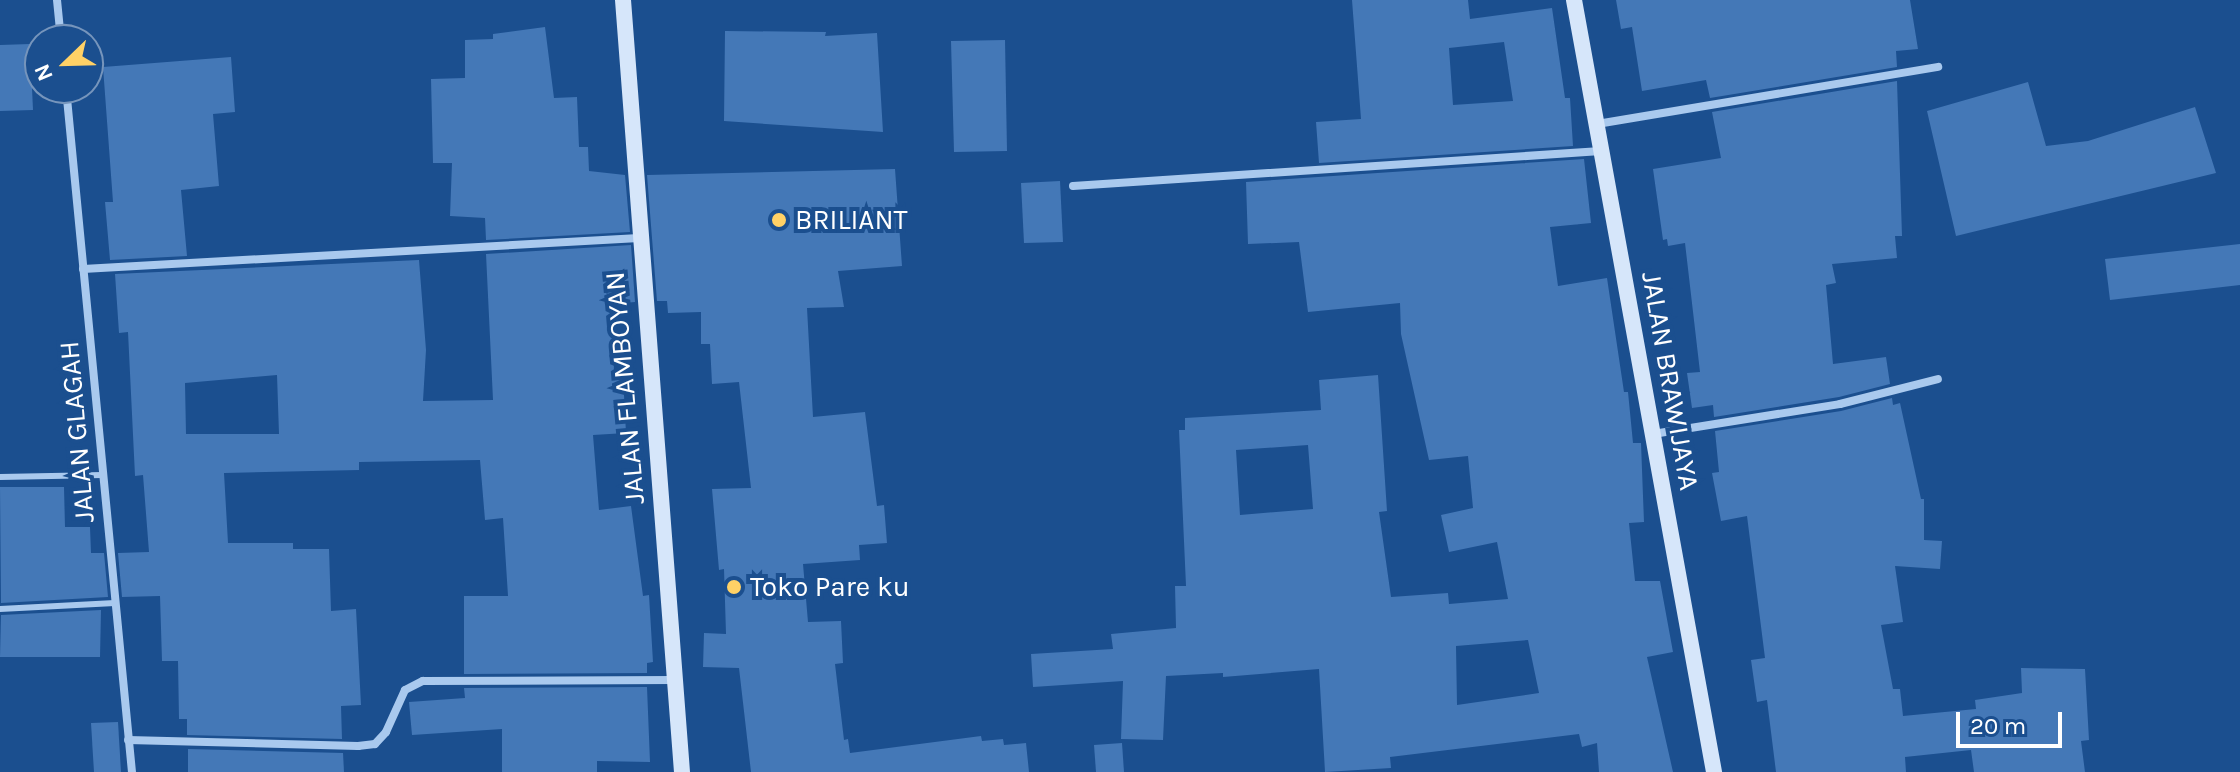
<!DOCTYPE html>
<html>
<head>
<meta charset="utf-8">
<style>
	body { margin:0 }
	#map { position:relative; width:2240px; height:772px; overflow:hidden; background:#1b4f8f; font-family:Karla,sans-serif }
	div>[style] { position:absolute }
	.building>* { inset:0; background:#4478b7 }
	.lane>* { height:6px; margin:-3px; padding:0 3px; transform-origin:3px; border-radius:3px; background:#a9c9ee }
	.street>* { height:8px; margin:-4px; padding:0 4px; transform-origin:4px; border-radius:4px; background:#a9c9ee }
	.secondary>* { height:16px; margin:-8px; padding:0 8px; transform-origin:8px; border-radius:8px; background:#d6e6fa }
	.dots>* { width:22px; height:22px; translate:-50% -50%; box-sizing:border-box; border:4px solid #1b4f8f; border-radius:50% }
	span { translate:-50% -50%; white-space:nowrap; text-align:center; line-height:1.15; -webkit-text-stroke:8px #1b4f8f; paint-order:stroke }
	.poi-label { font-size:28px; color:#fff }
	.left { translate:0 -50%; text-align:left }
	.street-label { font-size:28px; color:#fff }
	.north { position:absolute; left:24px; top:24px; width:80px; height:80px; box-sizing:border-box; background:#1b4f8f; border:2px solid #7695bc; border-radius:50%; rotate:247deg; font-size:22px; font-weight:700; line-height:32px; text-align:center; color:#fff }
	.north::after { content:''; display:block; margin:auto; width:28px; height:36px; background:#ffd166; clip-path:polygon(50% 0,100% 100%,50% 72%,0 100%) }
	.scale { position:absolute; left:1956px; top:712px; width:106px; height:36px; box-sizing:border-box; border:4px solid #fff; border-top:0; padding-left:10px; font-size:24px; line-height:28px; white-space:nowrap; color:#fff; -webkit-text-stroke:6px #1b4f8f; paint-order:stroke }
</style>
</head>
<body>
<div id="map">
	<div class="building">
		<i style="clip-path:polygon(evenodd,1352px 0,1468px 0,1470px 19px,1552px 8px,1565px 98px,1570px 98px,1573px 146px,1319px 163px,1316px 122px,1361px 119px,1352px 0,1504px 42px,1513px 101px,1453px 105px,1449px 48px,1504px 42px)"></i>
		<i style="clip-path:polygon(1616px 0,1910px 0,1918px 49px,1896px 51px,1897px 67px,1710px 98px,1706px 80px,1642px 91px,1632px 27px,1621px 29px)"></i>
		<i style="clip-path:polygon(545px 27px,554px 98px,577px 97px,579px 147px,588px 147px,589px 171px,625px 175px,630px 232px,486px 240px,485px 218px,450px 216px,452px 163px,433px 163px,431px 79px,465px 78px,465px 40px,493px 39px,493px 34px)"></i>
		<i style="clip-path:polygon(725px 31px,826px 32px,825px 36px,877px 33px,883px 132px,724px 121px)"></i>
		<i style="clip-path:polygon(1005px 40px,1007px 151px,954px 152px,951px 41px)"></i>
		<i style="clip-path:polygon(30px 44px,33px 110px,0 111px,0 45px)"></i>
		<i style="clip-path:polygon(231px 57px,235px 112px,213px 114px,219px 186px,181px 190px,187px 256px,110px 260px,105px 202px,113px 202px,103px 67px)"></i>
		<i style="clip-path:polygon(1897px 81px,1902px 236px,1895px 236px,1897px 258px,1832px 264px,1836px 283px,1826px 285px,1833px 364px,1886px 357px,1890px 384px,1839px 397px,1714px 417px,1713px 405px,1692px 408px,1687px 373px,1700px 372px,1685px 243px,1668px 246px,1667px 239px,1663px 240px,1653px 169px,1721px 158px,1712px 112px)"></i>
		<i style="clip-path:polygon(2028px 82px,2046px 146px,2088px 141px,2195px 107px,2216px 173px,1956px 236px,1927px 111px)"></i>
		<i style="clip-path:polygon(evenodd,1584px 159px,1591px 223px,1550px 227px,1558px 286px,1607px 278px,1624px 392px,1628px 392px,1633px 443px,1641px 443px,1644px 522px,1629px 523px,1635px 581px,1660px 581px,1673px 652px,1647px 657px,1673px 772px,1599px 772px,1597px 743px,1582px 747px,1579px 734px,1390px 757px,1391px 768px,1325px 772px,1319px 669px,1223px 677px,1223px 673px,1166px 676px,1163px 740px,1121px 739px,1123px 681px,1033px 687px,1031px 654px,1113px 649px,1111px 634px,1176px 628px,1175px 586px,1186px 586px,1179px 430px,1185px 430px,1185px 418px,1321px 410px,1319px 380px,1378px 375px,1387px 511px,1379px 512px,1391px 597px,1448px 593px,1449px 604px,1508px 599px,1497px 542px,1449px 552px,1441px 515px,1473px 508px,1468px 456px,1429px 460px,1401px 334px,1400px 303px,1308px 312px,1299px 242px,1248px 244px,1246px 182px,1584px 159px,1308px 445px,1313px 509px,1240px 515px,1236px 450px,1308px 445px,1584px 159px,1528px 640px,1539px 693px,1457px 705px,1456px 646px,1528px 640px)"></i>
		<i style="clip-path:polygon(895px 169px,902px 266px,838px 271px,844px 307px,807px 308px,813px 417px,865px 412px,877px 506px,884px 505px,887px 543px,859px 545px,860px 560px,803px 564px,808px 622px,841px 621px,843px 663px,835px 664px,844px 740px,848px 739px,850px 753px,981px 736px,982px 741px,1003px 739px,1004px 745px,1026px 743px,1029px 772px,751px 772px,739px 668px,703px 667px,704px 633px,726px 634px,724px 569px,719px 570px,712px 489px,751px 488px,739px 382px,712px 384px,710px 344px,701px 344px,701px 312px,668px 313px,667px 301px,657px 301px,647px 175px)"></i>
		<i style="clip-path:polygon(1060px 181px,1063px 242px,1024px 243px,1021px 183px)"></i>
		<i style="clip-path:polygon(2240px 244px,2240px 285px,2110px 300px,2105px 259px)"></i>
		<i style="clip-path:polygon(evenodd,631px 245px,635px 302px,613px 304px,614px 376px,623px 376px,626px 433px,593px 435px,599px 510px,631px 506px,643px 596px,649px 595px,653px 662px,647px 663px,647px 673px,464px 674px,464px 596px,508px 596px,503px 518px,485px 520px,480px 460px,359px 462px,359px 470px,224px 473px,228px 543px,293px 543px,293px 549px,329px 549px,331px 611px,356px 609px,361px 705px,341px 706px,342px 739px,187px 735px,187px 719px,179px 719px,178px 661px,162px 661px,160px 596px,122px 597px,118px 553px,149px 552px,143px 475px,135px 476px,128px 332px,119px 333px,115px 274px,419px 260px,426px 350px,423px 401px,493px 400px,486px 254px,631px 245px,277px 375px,279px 434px,186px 434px,185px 383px,277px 375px)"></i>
		<i style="clip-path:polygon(1892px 398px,1893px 405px,1900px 403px,1921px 499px,1924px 499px,1924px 540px,1942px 541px,1940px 569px,1895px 566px,1903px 622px,1881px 625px,1893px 689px,1900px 689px,1903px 716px,1976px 709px,1975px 700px,2022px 693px,2021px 668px,2085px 669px,2089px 740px,2081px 741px,2085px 772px,1974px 772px,1971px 750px,1905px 757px,1906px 772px,1776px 772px,1767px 700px,1757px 702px,1751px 660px,1765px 658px,1747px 516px,1721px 521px,1712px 473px,1719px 472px,1715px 431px,1841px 411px)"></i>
		<i style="clip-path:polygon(0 487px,64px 487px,65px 527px,90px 527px,91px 553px,104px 553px,108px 597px,1px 603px)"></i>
		<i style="clip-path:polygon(101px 610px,100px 657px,0 657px,1px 615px)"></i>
		<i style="clip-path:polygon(647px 687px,650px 762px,597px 761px,597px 772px,502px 772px,502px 729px,412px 735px,409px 702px,465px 698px,464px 688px)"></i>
		<i style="clip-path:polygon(118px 722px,121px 772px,94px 772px,91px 723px)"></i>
		<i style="clip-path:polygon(1122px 743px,1124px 772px,1096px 772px,1094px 745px)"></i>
		<i style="clip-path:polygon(188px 749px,343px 753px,344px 772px,188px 772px)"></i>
	</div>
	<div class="lane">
		<i style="left:0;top:477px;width:103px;rotate:-1.1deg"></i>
		<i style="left:0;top:609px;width:115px;rotate:-3deg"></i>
	</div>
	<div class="street">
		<i style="left:57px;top:0;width:40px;rotate:84.3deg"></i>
		<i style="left:66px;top:88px;width:687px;rotate:84.49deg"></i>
		<i style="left:1597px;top:124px;width:346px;rotate:-9.5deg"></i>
		<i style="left:1073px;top:186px;width:529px;rotate:-3.79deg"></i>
		<i style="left:83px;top:269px;width:557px;rotate:-3.19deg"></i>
		<i style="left:1653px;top:434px;width:189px;rotate:-9.1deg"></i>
		<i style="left:1840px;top:404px;width:101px;rotate:-14.3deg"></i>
		<i style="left:128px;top:740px;width:230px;rotate:1.5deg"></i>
		<i style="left:358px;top:746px;width:17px;rotate:-7deg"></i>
		<i style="left:375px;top:744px;width:16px;rotate:-47deg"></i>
		<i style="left:386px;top:732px;width:46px;rotate:-65.7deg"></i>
		<i style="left:405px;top:690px;width:20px;rotate:-27deg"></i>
		<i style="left:423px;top:681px;width:251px;rotate:-0.2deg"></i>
	</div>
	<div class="secondary">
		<i style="left:623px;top:0;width:774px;rotate:85.63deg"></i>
		<i style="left:1574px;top:0;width:785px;rotate:79.72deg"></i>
	</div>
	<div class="dots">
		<i style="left:779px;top:220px;background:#ffd166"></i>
		<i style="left:734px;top:587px;background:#ffd166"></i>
	</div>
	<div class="poi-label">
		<span class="left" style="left:795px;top:220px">BRILIANT</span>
		<span class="left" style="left:750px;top:587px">Toko Pare ku</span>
	</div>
	<div class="street-label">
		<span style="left:1670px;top:381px;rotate:80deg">JALAN BRAWIJAYA</span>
		<span style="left:625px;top:388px;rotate:-95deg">JALAN FLAMBOYAN</span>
		<span style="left:77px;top:432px;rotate:-95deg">JALAN GLAGAH</span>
	</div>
	<div class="north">N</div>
	<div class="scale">20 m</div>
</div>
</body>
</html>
